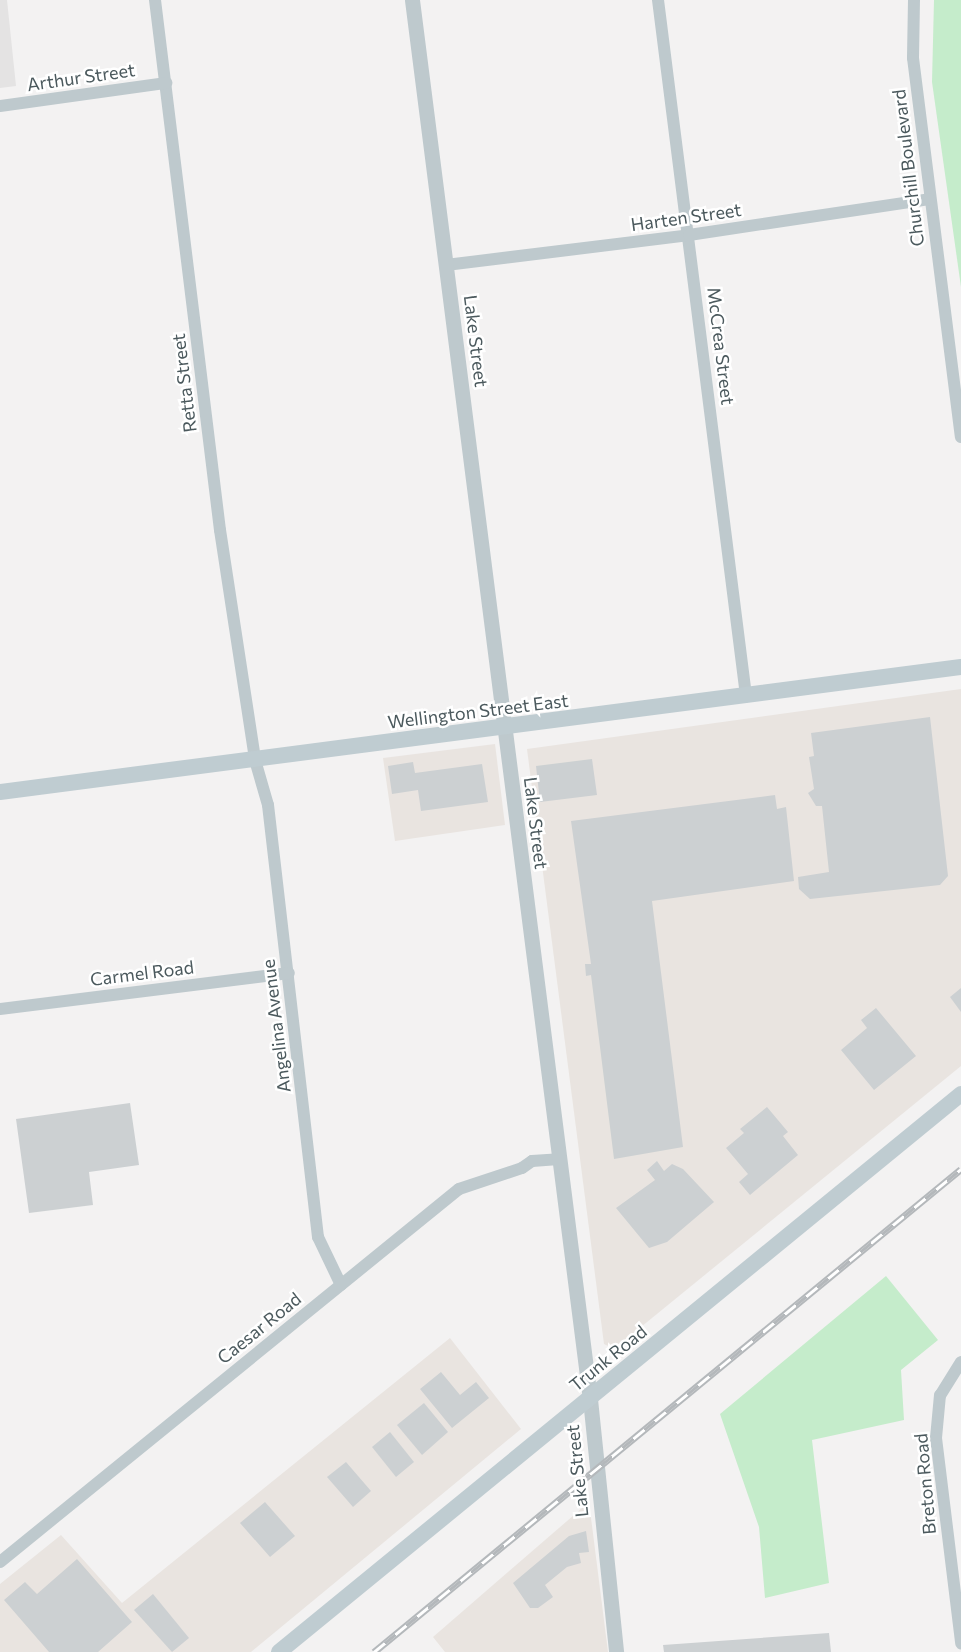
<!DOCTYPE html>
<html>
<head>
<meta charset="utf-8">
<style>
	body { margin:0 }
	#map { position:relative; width:961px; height:1652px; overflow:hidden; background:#f3f2f2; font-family:Commissioner,sans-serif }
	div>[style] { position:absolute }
	.commercial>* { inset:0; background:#e9e4e0 }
	.education>* { inset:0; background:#e4e3e3 }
	.green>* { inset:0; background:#c5eccb }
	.building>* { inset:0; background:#ccd0d2 }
	.minor>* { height:12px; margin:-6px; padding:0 6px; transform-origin:6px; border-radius:6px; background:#bec9cd }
	.tertiary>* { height:15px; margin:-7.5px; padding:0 7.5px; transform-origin:7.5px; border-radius:7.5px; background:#bec9cd }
	.secondary>* { height:16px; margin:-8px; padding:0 8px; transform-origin:8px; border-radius:8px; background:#bfccd1 }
	.rail>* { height:7px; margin-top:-3.5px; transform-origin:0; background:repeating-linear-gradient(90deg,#fff 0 14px,#b4b8bb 0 28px); box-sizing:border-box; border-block:2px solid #b4b8bb }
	span { translate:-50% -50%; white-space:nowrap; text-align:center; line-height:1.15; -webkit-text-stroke:5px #fff; paint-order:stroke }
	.street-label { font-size:18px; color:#4b595d }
</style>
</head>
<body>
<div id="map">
	<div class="commercial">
		<i style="clip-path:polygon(961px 689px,961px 1066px,614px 1349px,604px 1344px,527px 749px)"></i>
		<i style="clip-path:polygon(495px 744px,505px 825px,395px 841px,383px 758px)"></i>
		<i style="clip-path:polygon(450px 1338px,521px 1429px,251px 1652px,0 1652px,0 1584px,61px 1535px,122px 1603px)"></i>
		<i style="clip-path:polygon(589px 1502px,608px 1652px,445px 1652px,433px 1637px)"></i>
	</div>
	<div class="education">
		<i style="clip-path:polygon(0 0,7px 0,16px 86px,0 88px)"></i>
	</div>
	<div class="green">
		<i style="clip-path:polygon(934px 0,961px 0,961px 287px,932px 82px)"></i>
		<i style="clip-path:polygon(886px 1276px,938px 1340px,901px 1370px,904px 1420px,812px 1440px,829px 1583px,765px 1598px,759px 1527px,720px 1414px)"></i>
	</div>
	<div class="building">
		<i style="clip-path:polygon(930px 717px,948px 876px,940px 885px,810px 899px,799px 889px,798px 877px,829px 872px,822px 806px,816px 806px,808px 793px,814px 789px,809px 757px,814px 756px,811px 733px)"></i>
		<i style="clip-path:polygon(592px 759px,597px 795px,540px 802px,536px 766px)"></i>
		<i style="clip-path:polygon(413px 762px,415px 773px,482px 764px,488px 802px,421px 811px,418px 790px,392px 794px,388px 766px)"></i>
		<i style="clip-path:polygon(775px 795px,777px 809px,786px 807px,794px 881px,652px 901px,683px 1147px,614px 1159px,591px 975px,586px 976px,585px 964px,591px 964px,571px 821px)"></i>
		<i style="clip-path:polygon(961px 988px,961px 1012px,950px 997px)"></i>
		<i style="clip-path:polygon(876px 1008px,916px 1056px,874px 1090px,841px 1050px,867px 1028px,861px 1020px)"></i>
		<i style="clip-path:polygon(130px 1103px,139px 1165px,89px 1172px,93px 1205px,29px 1213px,16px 1119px)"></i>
		<i style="clip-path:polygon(767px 1107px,788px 1132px,783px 1136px,798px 1155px,750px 1195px,739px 1182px,748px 1174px,726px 1148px,744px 1133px,740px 1129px)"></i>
		<i style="clip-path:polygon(657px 1161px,664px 1171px,672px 1164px,683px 1169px,714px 1202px,667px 1242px,649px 1248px,616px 1208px,655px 1180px,647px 1170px)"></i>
		<i style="clip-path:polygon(441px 1372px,460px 1395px,476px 1382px,489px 1398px,452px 1428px,420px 1389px)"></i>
		<i style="clip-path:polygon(424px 1403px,448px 1432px,422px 1455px,397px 1425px)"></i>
		<i style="clip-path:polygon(390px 1432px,414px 1462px,396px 1477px,372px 1447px)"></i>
		<i style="clip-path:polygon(346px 1462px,371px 1491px,353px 1507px,327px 1477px)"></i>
		<i style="clip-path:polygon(265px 1502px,295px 1536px,270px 1557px,240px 1523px)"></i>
		<i style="clip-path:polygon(586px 1531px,589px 1552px,579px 1553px,581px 1563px,567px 1567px,545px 1585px,553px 1597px,538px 1608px,530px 1608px,513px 1583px,569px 1536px)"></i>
		<i style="clip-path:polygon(77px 1559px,132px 1622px,98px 1652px,49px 1652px,4px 1600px,25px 1582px,37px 1594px)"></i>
		<i style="clip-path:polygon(153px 1594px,189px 1638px,172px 1652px,134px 1610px)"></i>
		<i style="clip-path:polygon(829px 1633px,831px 1652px,664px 1652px,663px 1645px)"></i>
	</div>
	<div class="minor">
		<i style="left:155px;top:0;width:534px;rotate:83.01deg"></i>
		<i style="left:220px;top:530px;width:233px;rotate:81.3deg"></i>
		<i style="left:255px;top:760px;width:47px;rotate:73.9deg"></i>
		<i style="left:268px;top:805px;width:435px;rotate:83.4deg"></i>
		<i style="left:318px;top:1237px;width:53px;rotate:64.4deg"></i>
		<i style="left:658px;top:0;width:702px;rotate:82.79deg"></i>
		<i style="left:914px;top:0;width:58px;rotate:91deg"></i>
		<i style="left:913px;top:58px;width:382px;rotate:82.8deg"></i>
		<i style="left:0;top:106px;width:168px;rotate:-7.9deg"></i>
		<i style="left:446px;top:265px;width:245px;rotate:-7deg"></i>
		<i style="left:689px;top:235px;width:243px;rotate:-8.5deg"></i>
		<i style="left:0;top:1009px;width:291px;rotate:-7.1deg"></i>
		<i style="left:961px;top:1362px;width:39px;rotate:122deg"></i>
		<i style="left:940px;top:1395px;width:43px;rotate:95.3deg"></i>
		<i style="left:936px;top:1438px;width:207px;rotate:83deg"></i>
		<i style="left:0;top:1562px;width:591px;rotate:-39.1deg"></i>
		<i style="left:459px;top:1189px;width:66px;rotate:-18.4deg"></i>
		<i style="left:522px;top:1168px;width:12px;rotate:-35deg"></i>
		<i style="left:532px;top:1161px;width:27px;rotate:-4deg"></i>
	</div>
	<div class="tertiary">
		<i style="left:412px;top:0;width:1410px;rotate:82.75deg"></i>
		<i style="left:590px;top:1399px;width:254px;rotate:84.1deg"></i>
	</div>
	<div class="secondary">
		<i style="left:0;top:792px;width:969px;rotate:-7.41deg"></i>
		<i style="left:279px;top:1652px;width:881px;rotate:-39.29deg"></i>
	</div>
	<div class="rail">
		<i style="left:374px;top:1652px;width:760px;rotate:-39.45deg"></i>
	</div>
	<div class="street-label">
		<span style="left:81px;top:77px;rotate:-8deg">Arthur Street</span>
		<span style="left:908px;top:168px;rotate:-97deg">Churchill Boulevard</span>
		<span style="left:686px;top:217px;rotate:-8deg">Harten Street</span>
		<span style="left:476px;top:341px;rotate:83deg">Lake Street</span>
		<span style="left:721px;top:346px;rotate:83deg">McCrea Street</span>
		<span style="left:184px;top:383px;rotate:-97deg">Retta Street</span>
		<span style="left:478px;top:711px;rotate:-7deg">Wellington Street East</span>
		<span style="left:536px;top:823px;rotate:83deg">Lake Street</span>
		<span style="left:142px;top:973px;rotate:-7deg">Carmel Road</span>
		<span style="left:276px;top:1026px;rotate:-97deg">Angelina Avenue</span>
		<span style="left:259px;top:1328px;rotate:-39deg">Caesar Road</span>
		<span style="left:608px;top:1358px;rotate:-39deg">Trunk Road</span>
		<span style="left:577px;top:1471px;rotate:-96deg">Lake Street</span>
		<span style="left:925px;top:1484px;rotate:-95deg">Breton Road</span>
	</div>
</div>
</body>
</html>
